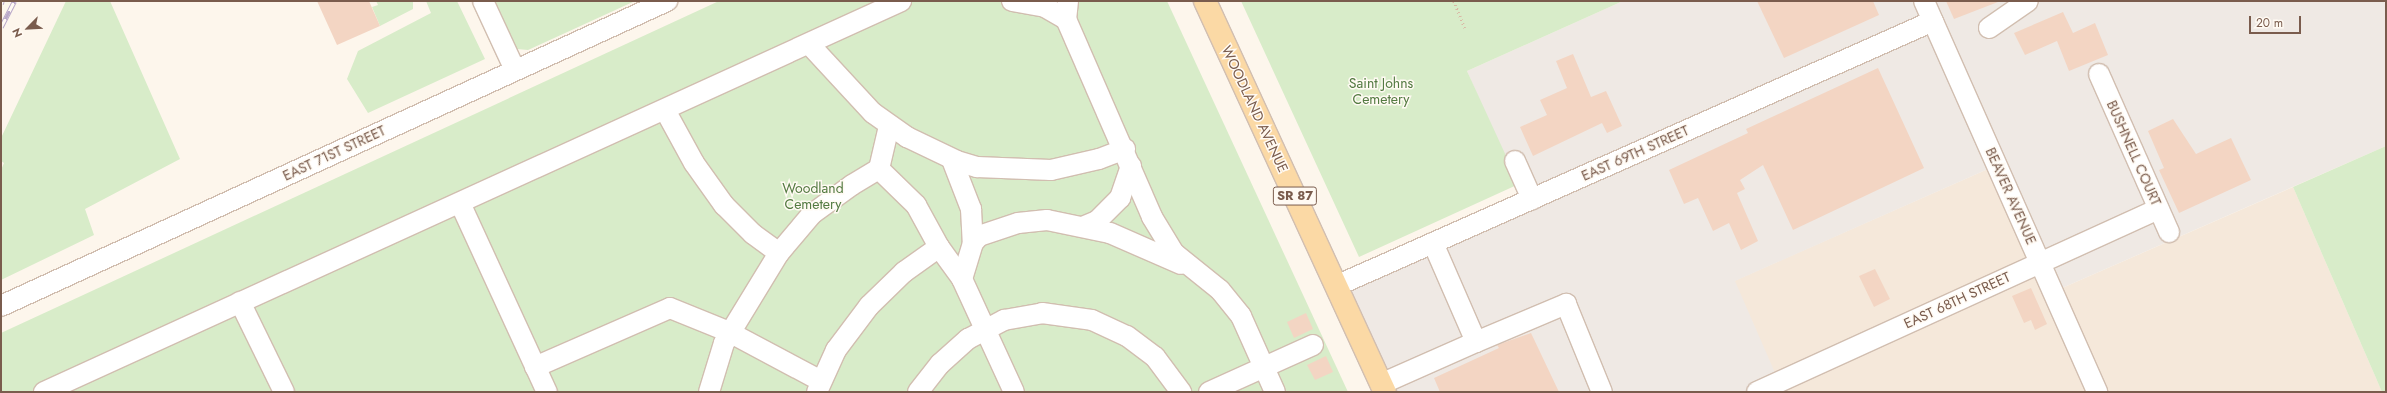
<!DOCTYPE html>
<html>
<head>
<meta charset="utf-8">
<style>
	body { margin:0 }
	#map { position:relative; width:2387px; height:393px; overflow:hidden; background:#fdf6ec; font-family:Jost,sans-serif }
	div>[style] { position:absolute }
	.residential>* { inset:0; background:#f5e8da }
	.industrial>* { inset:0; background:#efe9e4 }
	.green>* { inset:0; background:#d8ecc9 }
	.building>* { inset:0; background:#f3d5c3 }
	.path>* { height:2.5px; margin-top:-1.25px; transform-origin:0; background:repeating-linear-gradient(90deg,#d9b8a5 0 1px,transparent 0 4px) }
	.roads { filter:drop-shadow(1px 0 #d1beb0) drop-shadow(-1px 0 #d1beb0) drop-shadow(0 1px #d1beb0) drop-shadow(0 -1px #d1beb0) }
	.minor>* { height:20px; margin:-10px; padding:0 10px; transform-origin:10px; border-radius:10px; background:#fff }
	.major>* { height:22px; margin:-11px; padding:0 11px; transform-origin:11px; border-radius:11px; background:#fbd9a5 }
	.rail>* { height:4.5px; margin-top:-2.25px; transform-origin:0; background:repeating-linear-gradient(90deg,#fffaf3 0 9px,#b9a8c9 0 18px); box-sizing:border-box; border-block:1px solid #b9a8c9 }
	span { translate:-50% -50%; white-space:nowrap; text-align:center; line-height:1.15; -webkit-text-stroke:3px #fffaf3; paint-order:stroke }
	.shield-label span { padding:1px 3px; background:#fffaf3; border:1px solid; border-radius:3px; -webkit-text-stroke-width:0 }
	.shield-label { font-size:13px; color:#7a5c4d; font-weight:700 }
	.park-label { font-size:14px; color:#537a41 }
	.street-label { font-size:14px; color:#7a5c4d }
	.frame { position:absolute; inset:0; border:2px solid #7a5c4d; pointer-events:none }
	.north { position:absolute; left:8px; top:8px; width:40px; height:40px; -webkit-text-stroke:3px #fffaf3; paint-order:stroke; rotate:246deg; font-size:11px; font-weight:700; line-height:16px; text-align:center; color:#7a5c4d }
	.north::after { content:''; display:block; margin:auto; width:14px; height:18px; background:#7a5c4d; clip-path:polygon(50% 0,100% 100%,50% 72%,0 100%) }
	.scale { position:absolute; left:2249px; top:16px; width:52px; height:18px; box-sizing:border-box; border:2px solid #7a5c4d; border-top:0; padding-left:5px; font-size:12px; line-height:14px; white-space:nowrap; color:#7a5c4d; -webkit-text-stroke:3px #fffaf3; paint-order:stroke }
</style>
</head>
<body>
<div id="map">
	<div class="residential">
		<i style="clip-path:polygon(1997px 165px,2053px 292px,2293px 187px,2382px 392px,1757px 392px,1734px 281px)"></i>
	</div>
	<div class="industrial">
		<i style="clip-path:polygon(1623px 1px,2383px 1px,2386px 4px,2386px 146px,2053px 292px,1997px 165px,1735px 281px,1779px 382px,1757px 392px,1385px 392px,1336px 286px,1524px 202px,1467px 71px)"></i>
	</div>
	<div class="green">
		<i style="clip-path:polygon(66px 1px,110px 1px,180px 159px,85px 209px,94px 235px,1px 280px,1px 170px,4px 163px,1px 161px,1px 138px)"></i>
		<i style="clip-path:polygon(376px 1px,413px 1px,413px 9px,380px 26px,372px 7px,378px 5px)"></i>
		<i style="clip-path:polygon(426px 1px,457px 1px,485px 59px,368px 113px,347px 79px,358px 51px,431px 13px)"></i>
		<i style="clip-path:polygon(495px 1px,635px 1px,528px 50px,517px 49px)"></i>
		<i style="clip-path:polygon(719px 1px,1167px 1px,1348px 392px,1px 392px,1px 333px)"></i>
		<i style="clip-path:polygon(1241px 1px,1623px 1px,1467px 71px,1519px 184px,1359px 257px)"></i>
		<i style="clip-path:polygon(2386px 146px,2386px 392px,2382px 392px,2293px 187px)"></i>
	</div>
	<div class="building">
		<i style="clip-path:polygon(317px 1px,369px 1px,380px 26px,337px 45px)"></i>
		<i style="clip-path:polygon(1757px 1px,1873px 1px,1879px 15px,1784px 58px)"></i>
		<i style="clip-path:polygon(1946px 1px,1998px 1px,1998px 2px,1954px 19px)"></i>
		<i style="clip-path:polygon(2063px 12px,2073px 33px,2095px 23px,2108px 55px,2069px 71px,2057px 41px,2025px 55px,2014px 33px)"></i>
		<i style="clip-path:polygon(1573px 54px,1591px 97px,1606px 91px,1622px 126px,1607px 133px,1602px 123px,1533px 156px,1520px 127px,1547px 115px,1540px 100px,1567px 88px,1556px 61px)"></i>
		<i style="clip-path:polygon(1878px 68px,1924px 168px,1793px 230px,1763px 165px,1740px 180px,1745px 189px,1737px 193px,1758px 241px,1741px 250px,1729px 223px,1713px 231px,1698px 198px,1684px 204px,1669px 170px,1748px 133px,1746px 129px)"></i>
		<i style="clip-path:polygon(2173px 119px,2196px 154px,2231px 138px,2251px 180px,2179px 213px,2159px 170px,2164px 168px,2148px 131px)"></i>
		<i style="clip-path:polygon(1875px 269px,1890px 299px,1874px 307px,1859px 276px)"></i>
		<i style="clip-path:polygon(2031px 288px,2047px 324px,2035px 330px,2031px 320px,2024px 323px,2012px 296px)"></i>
		<i style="clip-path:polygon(1306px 313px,1313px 329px,1294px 338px,1287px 322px)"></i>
		<i style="clip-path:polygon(1531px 333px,1559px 392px,1440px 392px,1434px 378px,1499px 348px,1497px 345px)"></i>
		<i style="clip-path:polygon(1326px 356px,1333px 372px,1315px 380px,1307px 365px)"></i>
	</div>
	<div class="path">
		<i style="left:1454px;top:1px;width:29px;rotate:68deg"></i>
	</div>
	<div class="roads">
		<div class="minor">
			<i style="left:483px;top:1px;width:76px;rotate:65.1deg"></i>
			<i style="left:1012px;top:1px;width:34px;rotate:10deg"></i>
			<i style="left:1045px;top:7px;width:24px;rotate:30deg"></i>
			<i style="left:1068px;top:1px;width:18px;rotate:96deg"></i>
			<i style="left:1066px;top:19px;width:216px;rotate:66.5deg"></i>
			<i style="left:1152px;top:217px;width:42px;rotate:58.6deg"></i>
			<i style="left:1174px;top:253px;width:59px;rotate:38.8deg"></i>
			<i style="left:1220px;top:290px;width:33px;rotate:51deg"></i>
			<i style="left:1241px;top:316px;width:83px;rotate:65.9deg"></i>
			<i style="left:1924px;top:1px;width:428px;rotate:66.1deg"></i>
			<i style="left:1989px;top:28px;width:47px;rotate:-34.7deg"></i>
			<i style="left:809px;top:44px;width:94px;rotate:47.2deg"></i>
			<i style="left:873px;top:113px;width:42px;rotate:35.2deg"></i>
			<i style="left:907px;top:137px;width:55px;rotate:25.6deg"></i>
			<i style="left:957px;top:161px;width:21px;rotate:17deg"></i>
			<i style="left:977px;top:167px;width:74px;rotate:2.3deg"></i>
			<i style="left:1051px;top:170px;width:49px;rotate:-12.9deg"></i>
			<i style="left:1099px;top:159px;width:28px;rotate:-21deg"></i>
			<i style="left:2099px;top:74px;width:173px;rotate:66.1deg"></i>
			<i style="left:665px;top:110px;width:60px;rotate:61.3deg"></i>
			<i style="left:694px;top:163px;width:52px;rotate:54.5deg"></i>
			<i style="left:724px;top:205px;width:41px;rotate:45deg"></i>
			<i style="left:753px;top:234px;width:32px;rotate:36deg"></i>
			<i style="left:952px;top:160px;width:53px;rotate:68.8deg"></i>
			<i style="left:971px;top:209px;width:34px;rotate:87deg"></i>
			<i style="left:1515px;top:161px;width:42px;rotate:65.9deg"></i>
			<i style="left:879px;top:169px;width:44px;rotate:-76.9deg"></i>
			<i style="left:460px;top:203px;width:208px;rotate:65.3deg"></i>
			<i style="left:1085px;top:226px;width:13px;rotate:-23deg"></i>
			<i style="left:1097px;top:221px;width:33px;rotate:-45deg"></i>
			<i style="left:1120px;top:198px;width:34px;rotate:-71deg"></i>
			<i style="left:1433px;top:243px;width:108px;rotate:66.5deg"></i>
			<i style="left:1476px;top:342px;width:98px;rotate:-22.9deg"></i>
			<i style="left:1566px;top:304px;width:95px;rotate:67.8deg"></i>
			<i style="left:962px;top:279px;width:38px;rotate:-73deg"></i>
			<i style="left:973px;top:243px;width:9px;rotate:-49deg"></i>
			<i style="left:979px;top:236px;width:41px;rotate:-18.4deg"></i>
			<i style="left:1018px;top:223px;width:29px;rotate:-6deg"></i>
			<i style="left:1047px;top:220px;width:64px;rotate:11.7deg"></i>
			<i style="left:1110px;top:233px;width:77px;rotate:23.6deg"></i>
			<i style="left:1336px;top:286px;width:653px;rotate:-23.94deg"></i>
			<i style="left:240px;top:302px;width:100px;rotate:63.9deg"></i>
			<i style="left:1px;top:306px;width:733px;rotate:-24.61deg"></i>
			<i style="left:535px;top:367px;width:147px;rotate:-23.6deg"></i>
			<i style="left:670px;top:308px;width:64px;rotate:22.1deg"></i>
			<i style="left:729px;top:332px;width:104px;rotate:28deg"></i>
			<i style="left:1381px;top:384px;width:104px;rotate:-23.9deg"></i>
			<i style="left:44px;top:392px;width:942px;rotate:-24.52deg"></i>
			<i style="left:709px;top:392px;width:51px;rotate:-73deg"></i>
			<i style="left:724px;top:343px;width:105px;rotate:-58.6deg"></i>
			<i style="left:779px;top:253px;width:51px;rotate:-49.8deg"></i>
			<i style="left:812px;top:214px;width:49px;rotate:-35.9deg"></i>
			<i style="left:852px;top:185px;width:31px;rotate:-31deg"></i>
			<i style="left:879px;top:169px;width:52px;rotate:44.2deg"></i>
			<i style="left:916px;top:205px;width:48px;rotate:61.3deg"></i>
			<i style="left:817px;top:392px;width:46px;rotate:-65.7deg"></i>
			<i style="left:836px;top:350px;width:55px;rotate:-53.1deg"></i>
			<i style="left:869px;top:306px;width:49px;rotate:-44.2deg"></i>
			<i style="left:904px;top:272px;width:43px;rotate:-35.5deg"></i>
			<i style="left:939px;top:247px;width:39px;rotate:54deg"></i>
			<i style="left:962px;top:279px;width:124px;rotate:65.3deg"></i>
			<i style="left:918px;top:392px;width:36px;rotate:-52deg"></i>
			<i style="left:940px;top:364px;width:38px;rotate:-42deg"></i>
			<i style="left:968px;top:339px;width:41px;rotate:-27.8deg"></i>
			<i style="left:1004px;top:320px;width:39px;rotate:-10deg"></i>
			<i style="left:1042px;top:313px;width:50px;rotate:8deg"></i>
			<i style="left:1092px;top:320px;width:38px;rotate:25deg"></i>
			<i style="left:1127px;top:336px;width:35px;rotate:37deg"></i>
			<i style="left:1155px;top:357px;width:44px;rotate:53.4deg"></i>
			<i style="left:1209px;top:392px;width:114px;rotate:-24.3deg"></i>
			<i style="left:1757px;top:392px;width:441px;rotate:-24.5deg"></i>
		</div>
		<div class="major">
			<i style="left:1205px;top:1px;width:430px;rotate:65.3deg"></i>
		</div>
	</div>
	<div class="rail">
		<i style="left:1px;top:4px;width:3px;rotate:-72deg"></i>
		<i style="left:1px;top:27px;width:29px;rotate:-63deg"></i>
	</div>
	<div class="shield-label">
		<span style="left:1295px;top:196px">SR 87</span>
	</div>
	<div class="park-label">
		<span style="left:1381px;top:91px">Saint Johns<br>Cemetery</span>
		<span style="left:813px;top:196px">Woodland<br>Cemetery</span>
	</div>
	<div class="street-label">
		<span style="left:1255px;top:109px;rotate:65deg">WOODLAND AVENUE</span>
		<span style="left:334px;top:153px;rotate:-25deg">EAST 71ST STREET</span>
		<span style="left:1635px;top:153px;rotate:-24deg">EAST 69TH STREET</span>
		<span style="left:2134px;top:153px;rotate:66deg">BUSHNELL COURT</span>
		<span style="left:2011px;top:196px;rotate:66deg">BEAVER AVENUE</span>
		<span style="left:1957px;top:300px;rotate:-25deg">EAST 68TH STREET</span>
	</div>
	<div class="frame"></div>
	<div class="north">N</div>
	<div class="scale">20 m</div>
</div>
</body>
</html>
